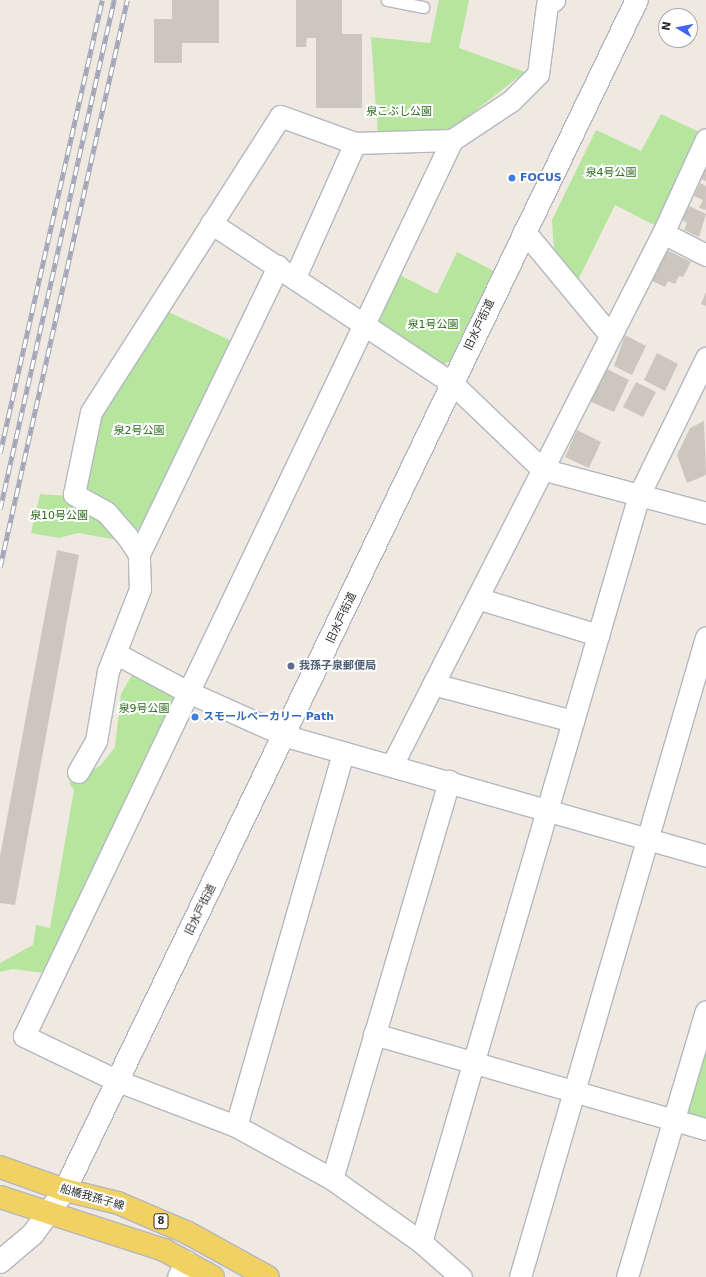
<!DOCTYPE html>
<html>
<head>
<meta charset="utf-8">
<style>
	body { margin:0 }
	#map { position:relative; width:706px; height:1277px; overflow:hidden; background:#efe9e1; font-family:"DejaVu Sans","Noto Sans JP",sans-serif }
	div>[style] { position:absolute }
	.green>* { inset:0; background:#b6e59e }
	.building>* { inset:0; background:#cbc7bf }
	.roads { filter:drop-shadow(1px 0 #b4b7c1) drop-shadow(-1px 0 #b4b7c1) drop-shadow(0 1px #b4b7c1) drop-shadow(0 -1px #b4b7c1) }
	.lane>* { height:11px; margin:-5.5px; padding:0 5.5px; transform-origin:5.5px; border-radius:5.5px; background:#fff }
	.street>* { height:21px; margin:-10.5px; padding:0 10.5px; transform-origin:10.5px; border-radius:10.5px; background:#fff }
	.secondary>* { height:22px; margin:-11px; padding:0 11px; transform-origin:11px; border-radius:11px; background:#fff }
	.primary>* { height:22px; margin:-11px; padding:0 11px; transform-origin:11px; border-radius:11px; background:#f2d163 }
	.rail>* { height:4.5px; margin-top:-2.25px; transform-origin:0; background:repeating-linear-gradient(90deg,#fff 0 9px,#a3a6b8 0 18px); box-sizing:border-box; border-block:1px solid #a3a6b8 }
	.dots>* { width:11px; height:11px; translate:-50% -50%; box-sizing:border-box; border:2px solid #fff; border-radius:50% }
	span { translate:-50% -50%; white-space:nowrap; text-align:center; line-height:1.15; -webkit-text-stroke:4px #fff; paint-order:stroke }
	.shield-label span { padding:1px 3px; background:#fff; border:1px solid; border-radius:3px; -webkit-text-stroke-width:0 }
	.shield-label { font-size:10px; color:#2e2e2e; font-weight:700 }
	.park-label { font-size:11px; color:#2c6e1b }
	.shop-label { font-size:11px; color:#366cbe; font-weight:700 }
	.left { translate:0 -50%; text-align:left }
	.street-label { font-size:11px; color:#2e2e2e }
	.service-label { font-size:11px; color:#4e5e75; font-weight:700 }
	.north { position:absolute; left:658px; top:8px; width:40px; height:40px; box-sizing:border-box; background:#fff; border:1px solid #ababab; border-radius:50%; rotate:280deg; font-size:11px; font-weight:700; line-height:16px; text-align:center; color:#2e2e2e }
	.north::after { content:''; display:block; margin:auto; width:14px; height:18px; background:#4264fb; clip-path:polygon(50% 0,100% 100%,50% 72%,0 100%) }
</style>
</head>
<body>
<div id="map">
	<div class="green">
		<i style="clip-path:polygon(439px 0,469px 0,459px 48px,525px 72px,448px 132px,378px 136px,371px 37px,430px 43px)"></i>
		<i style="clip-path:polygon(661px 114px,699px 132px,656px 226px,615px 205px,576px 284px,554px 251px,552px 220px,596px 130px,641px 151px)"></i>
		<i style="clip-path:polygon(457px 252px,494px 271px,449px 362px,439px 365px,379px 326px,377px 317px,398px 274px,437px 294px)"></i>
		<i style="clip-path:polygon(164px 310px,232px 341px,141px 529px,133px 529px,87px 493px,83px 485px,98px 414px)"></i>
		<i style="clip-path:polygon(40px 494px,66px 496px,101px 517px,124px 541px,78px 533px,59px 538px,31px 533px)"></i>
		<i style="clip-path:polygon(132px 675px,171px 694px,174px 702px,45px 973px,13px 969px,0 972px,0 963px,33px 945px,36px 925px,50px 928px,74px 790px,69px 783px,101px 765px,115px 747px,121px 694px)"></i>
		<i style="clip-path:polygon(706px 1011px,706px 1129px,674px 1120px)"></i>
	</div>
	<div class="building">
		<i style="clip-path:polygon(172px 0,219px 0,219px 43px,182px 43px,182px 63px,154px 63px,154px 19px,172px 19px)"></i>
		<i style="clip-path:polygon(296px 0,342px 0,342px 34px,362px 34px,362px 108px,316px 108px,316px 38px,307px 38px,306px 47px,296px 47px)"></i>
		<i style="clip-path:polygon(704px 166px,706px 167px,706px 181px,699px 178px)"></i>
		<i style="clip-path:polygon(700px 183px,706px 186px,706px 210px,699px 208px,703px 200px,694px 196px)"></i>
		<i style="clip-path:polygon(689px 206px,706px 214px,699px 237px,684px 230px,687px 223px,682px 220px)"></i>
		<i style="clip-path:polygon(667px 250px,691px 262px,683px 277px,679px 276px,675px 284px,668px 281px,665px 287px,652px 281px)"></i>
		<i style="clip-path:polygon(706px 292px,706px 306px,701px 304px)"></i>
		<i style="clip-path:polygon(625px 335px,646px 346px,632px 375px,614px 366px)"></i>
		<i style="clip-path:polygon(657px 353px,678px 364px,665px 391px,644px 380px)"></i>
		<i style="clip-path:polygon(605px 368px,629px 380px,614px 412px,589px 401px)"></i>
		<i style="clip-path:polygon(636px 382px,656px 392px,643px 417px,623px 407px)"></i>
		<i style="clip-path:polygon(704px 421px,706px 475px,687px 483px,677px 455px,690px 428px)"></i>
		<i style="clip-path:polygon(577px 430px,601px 442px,589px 468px,565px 457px)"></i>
		<i style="clip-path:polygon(57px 550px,79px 555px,15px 905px,0 903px,0 856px)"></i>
	</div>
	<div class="roads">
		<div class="lane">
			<i style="left:387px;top:0;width:37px;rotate:11deg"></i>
		</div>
		<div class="street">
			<i style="left:452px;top:140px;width:993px;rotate:115.53deg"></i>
			<i style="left:24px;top:1036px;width:104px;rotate:25.6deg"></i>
			<i style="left:118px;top:1081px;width:126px;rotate:20.9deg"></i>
			<i style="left:236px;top:1126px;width:110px;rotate:28.9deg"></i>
			<i style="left:332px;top:1179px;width:109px;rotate:35.3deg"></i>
			<i style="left:421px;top:1242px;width:53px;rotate:41.2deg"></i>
			<i style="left:211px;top:223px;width:291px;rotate:33.6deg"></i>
			<i style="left:453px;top:384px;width:123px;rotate:43.7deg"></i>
			<i style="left:542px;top:469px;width:170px;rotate:15deg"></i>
			<i style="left:524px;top:231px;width:135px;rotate:50.4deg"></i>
			<i style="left:663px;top:233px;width:48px;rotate:27.1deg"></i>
			<i style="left:295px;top:277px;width:147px;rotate:-65.9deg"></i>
			<i style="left:139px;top:554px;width:320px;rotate:-64.2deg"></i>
			<i style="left:477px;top:598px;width:127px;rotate:17deg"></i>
			<i style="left:115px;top:653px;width:81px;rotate:28.2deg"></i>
			<i style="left:186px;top:691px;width:110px;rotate:24.2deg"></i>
			<i style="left:286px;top:736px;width:437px;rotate:15.9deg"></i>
			<i style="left:433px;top:684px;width:145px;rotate:14.8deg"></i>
			<i style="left:392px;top:765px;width:597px;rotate:-63.01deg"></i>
			<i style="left:663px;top:233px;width:103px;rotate:-65.4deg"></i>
			<i style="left:78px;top:772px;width:36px;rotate:-60deg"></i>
			<i style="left:96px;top:741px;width:71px;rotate:-80.3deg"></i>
			<i style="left:108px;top:671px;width:88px;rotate:-68.7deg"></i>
			<i style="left:140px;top:589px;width:35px;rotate:-92deg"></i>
			<i style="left:139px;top:554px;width:23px;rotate:-124deg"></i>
			<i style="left:126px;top:535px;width:30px;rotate:-131deg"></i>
			<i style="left:106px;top:512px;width:37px;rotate:-151deg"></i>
			<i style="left:74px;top:494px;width:84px;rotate:-78.3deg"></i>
			<i style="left:91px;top:412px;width:351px;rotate:-57.4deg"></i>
			<i style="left:280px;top:116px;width:80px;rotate:19.8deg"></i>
			<i style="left:355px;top:143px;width:97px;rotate:-1.8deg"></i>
			<i style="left:452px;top:140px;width:71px;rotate:-33.5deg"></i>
			<i style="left:511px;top:101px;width:38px;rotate:-45deg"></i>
			<i style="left:538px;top:74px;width:70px;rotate:-82.6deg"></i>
			<i style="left:547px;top:5px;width:9px;rotate:-36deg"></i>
			<i style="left:374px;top:1034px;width:345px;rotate:16deg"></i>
			<i style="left:236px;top:1126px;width:388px;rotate:-74deg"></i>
			<i style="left:332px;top:1179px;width:415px;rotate:-73.6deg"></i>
			<i style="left:421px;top:1242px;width:778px;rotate:-73.73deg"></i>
			<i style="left:639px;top:495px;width:153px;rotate:-63.9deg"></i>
			<i style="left:178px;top:1277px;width:18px;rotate:-63deg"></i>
			<i style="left:520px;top:1277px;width:666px;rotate:-73.79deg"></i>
			<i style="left:627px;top:1277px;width:277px;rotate:-73.5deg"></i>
		</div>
		<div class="secondary">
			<i style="left:0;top:1262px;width:43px;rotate:-40.3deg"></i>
			<i style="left:33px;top:1234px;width:54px;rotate:-54deg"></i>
			<i style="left:65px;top:1190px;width:1320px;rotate:-64.33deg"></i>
		</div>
		<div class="primary">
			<i style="left:0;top:1167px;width:69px;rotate:19.5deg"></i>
			<i style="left:65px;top:1190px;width:55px;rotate:13.8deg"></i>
			<i style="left:118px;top:1203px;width:76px;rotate:23.2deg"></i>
			<i style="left:188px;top:1233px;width:91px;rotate:28.8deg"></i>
			<i style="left:0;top:1197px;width:172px;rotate:17.9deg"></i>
			<i style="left:164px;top:1250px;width:56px;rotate:28.9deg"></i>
		</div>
	</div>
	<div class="rail">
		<i style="left:0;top:453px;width:464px;rotate:-77.3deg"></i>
		<i style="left:0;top:509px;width:522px;rotate:-77.38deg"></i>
		<i style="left:0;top:567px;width:581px;rotate:-77.37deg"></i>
	</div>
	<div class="dots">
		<i style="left:512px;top:178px;background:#3f7fe0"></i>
		<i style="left:291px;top:666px;background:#5c6f8a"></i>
		<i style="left:195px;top:717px;background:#3f7fe0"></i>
	</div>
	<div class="shield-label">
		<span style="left:161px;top:1221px">8</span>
	</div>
	<div class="park-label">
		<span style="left:399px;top:112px">泉こぶし公園</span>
		<span style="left:611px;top:173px">泉4号公園</span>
		<span style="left:433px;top:325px">泉1号公園</span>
		<span style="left:139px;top:431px">泉2号公園</span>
		<span style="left:59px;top:516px">泉10号公園</span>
		<span style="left:144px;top:709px">泉9号公園</span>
	</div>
	<div class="shop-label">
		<span class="left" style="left:520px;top:178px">FOCUS</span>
		<span class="left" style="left:203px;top:717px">スモールベーカリー Path</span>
	</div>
	<div class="street-label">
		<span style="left:480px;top:325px;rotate:-65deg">旧水戸街道</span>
		<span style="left:342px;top:618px;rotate:-65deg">旧水戸街道</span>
		<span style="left:201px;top:910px;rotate:-64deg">旧水戸街道</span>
		<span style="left:92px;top:1198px;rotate:16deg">船橋我孫子線</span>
	</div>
	<div class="service-label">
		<span class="left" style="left:299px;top:666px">我孫子泉郵便局</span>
	</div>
	<div class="north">N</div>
</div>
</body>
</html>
